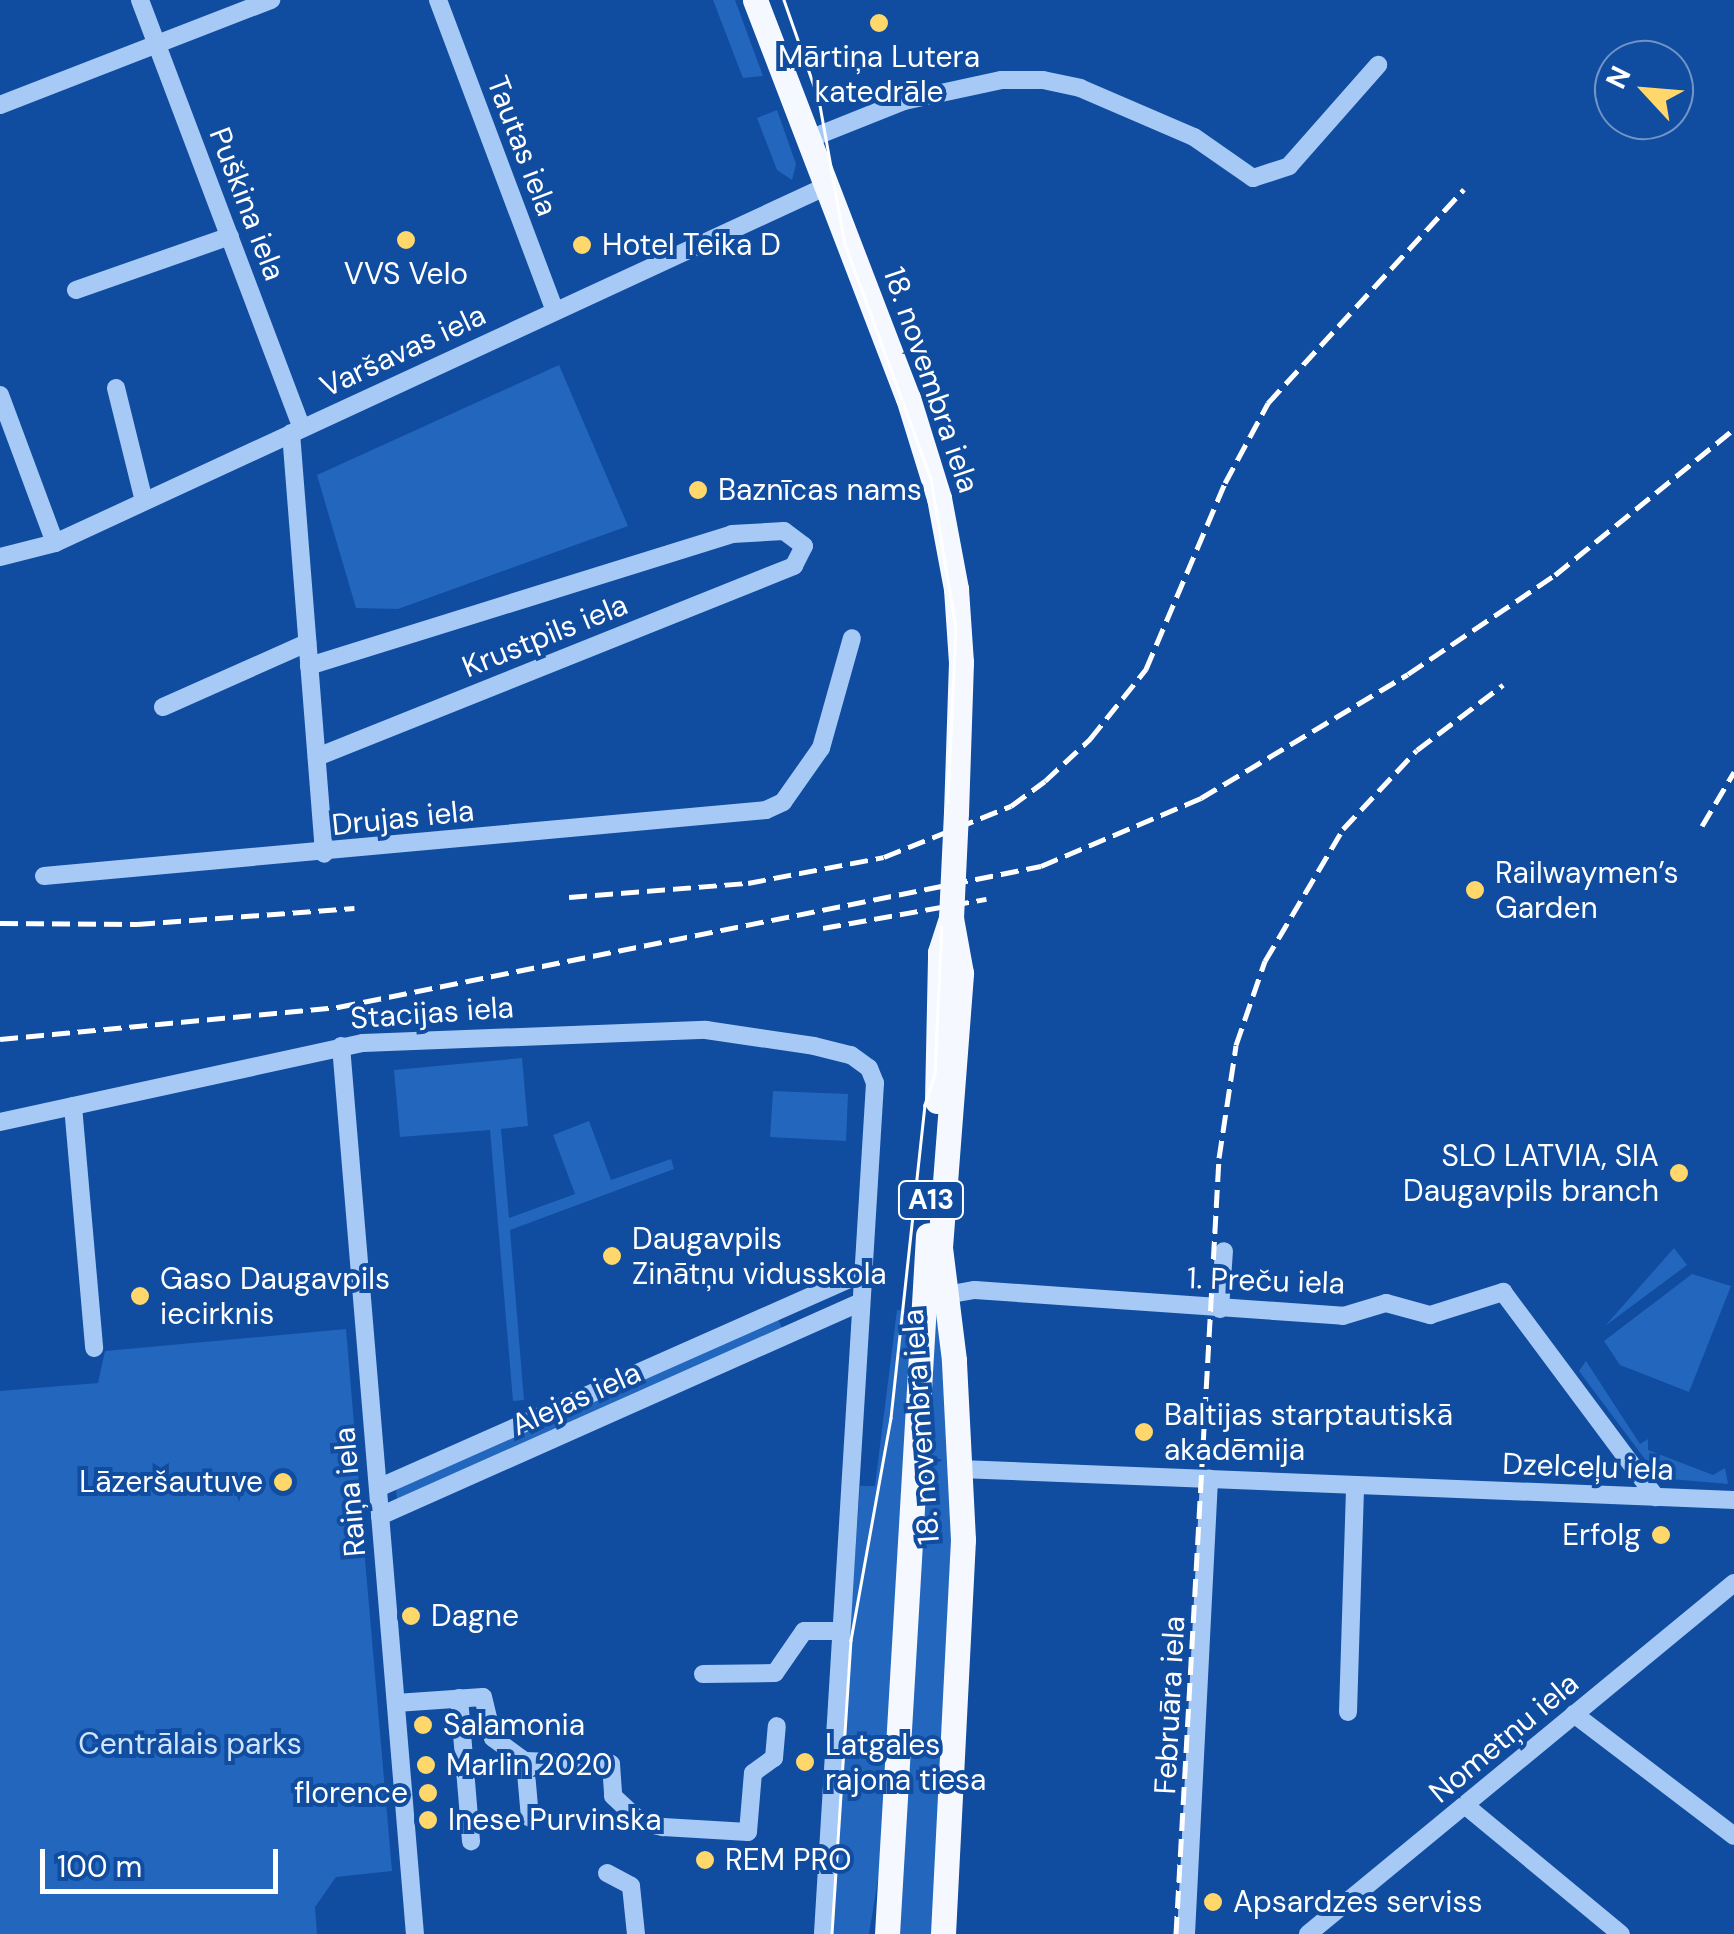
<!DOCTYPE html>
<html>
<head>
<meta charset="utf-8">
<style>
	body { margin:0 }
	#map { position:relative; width:1734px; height:1934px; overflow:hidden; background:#104c9f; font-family:"DM Sans",sans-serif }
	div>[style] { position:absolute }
	.green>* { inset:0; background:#2366be }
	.minor>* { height:18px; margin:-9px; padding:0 9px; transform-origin:9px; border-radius:9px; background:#a7c9f5 }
	.major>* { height:25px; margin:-12.5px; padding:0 12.5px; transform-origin:12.5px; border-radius:12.5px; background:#f5f9ff }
	.tram>* { height:2.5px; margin:-1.25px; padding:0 1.25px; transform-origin:1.25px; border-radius:1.25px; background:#fff }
	.rail>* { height:5px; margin-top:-2.5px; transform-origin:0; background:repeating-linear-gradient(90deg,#fff 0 18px,transparent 0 26px) }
	.major-bridge>* { height:25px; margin:-12.5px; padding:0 12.5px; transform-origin:12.5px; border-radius:12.5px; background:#f5f9ff }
	.dots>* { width:28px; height:28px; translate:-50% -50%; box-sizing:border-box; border:5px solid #104c9f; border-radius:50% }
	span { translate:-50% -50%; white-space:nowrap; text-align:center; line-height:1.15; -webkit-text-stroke:8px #104c9f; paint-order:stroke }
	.shield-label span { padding:2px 8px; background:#104c9f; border:2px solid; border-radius:8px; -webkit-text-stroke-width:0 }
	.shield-label { font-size:28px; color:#fff; font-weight:700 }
	.poi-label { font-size:30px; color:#fff }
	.left { translate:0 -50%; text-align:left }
	.right { translate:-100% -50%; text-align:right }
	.street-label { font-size:30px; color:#fff }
	.park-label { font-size:30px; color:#d0e4fe }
	.north { position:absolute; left:1594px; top:40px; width:100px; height:100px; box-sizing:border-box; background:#104c9f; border:2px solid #7094c5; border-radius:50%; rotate:296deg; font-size:28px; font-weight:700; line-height:40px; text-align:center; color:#fff }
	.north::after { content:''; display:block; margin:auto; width:35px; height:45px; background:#ffd76b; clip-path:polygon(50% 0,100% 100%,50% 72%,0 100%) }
	.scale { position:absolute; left:40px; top:1849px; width:238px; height:45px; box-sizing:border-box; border:5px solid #fff; border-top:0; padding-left:12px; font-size:30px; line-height:35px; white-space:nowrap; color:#fff; -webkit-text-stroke:8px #104c9f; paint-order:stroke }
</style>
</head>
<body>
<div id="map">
	<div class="green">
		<i style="clip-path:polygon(713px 0,735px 0,763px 76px,743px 78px)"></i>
		<i style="clip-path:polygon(777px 110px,796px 164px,792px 180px,777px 170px,757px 118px)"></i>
		<i style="clip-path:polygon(559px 365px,628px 526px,398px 609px,356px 608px,317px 475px)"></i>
		<i style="clip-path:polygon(522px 1058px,528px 1126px,501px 1129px,509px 1218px,575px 1194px,553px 1135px,589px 1121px,611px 1180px,671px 1159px,674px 1169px,510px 1230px,524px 1400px,513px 1401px,490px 1130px,400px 1137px,394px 1070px)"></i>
		<i style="clip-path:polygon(773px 1091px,848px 1094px,846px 1141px,770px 1137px)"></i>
		<i style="clip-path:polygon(1674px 1248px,1687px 1265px,1605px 1326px)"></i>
		<i style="clip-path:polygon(1692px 1274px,1731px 1286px,1689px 1392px,1620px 1365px,1604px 1341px)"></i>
		<i style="clip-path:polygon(897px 1310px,914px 1312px,880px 1867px,869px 1934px,828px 1934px,860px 1486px,875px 1486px)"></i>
		<i style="clip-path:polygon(939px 1313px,953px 1493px,933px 1934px,896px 1934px,930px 1314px)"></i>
		<i style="clip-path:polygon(778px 1319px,782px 1328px,397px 1500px,396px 1489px)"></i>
		<i style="clip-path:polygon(346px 1329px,359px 1483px,348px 1488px,353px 1539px,363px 1536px,392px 1871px,336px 1877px,315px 1907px,317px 1934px,0 1934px,0 1391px,98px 1383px,105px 1351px)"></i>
		<i style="clip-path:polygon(1586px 1361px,1640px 1444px,1648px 1439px,1648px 1450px,1713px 1475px,1725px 1468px,1728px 1484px,1659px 1478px,1579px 1371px)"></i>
	</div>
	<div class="minor">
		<i style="left:140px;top:0;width:458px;rotate:69.3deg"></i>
		<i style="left:438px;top:0;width:332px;rotate:69.4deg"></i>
		<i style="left:0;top:105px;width:291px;rotate:-21.2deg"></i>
		<i style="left:809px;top:139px;width:102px;rotate:-21.8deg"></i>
		<i style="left:904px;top:101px;width:99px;rotate:-12.2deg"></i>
		<i style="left:1001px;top:80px;width:42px"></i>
		<i style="left:1043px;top:80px;width:38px;rotate:12deg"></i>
		<i style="left:1080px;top:88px;width:124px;rotate:23.3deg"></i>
		<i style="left:1194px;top:137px;width:72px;rotate:34.8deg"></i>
		<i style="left:1253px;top:178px;width:38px;rotate:-18deg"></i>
		<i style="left:1289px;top:166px;width:135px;rotate:-48.6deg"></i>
		<i style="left:76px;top:290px;width:163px;rotate:-19.3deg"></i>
		<i style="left:116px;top:388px;width:116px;rotate:76.1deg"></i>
		<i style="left:0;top:395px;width:158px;rotate:69.6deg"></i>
		<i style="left:291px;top:433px;width:422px;rotate:85.5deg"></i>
		<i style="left:0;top:557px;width:57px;rotate:-14.3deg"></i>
		<i style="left:55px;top:543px;width:851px;rotate:-24.82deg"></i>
		<i style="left:309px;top:666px;width:443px;rotate:-17.3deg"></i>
		<i style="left:732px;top:534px;width:52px;rotate:-3.3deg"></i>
		<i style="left:784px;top:531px;width:25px;rotate:37deg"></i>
		<i style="left:804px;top:546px;width:22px;rotate:117deg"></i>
		<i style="left:794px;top:566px;width:514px;rotate:158.18deg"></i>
		<i style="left:163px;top:707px;width:158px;rotate:-24deg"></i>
		<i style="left:44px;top:876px;width:725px;rotate:-5.22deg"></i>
		<i style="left:766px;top:810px;width:19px;rotate:-25deg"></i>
		<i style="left:783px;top:802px;width:66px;rotate:-54.9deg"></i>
		<i style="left:821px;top:748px;width:114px;rotate:-74.3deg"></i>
		<i style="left:341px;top:1046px;width:891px;rotate:85.24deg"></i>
		<i style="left:73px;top:1106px;width:243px;rotate:85deg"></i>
		<i style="left:0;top:1122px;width:371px;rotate:-12.3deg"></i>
		<i style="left:363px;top:1043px;width:343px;rotate:-2.2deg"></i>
		<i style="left:706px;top:1030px;width:109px;rotate:8.4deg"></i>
		<i style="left:814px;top:1046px;width:38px;rotate:14deg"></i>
		<i style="left:851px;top:1055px;width:22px;rotate:36deg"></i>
		<i style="left:869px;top:1068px;width:16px;rotate:68deg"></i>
		<i style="left:875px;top:1083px;width:853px;rotate:93.5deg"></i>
		<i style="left:946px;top:1295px;width:29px;rotate:-10deg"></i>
		<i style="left:975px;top:1290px;width:369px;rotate:4deg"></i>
		<i style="left:1343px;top:1316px;width:45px;rotate:-16.8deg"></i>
		<i style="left:1386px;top:1303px;width:46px;rotate:15.3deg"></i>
		<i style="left:1430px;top:1315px;width:77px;rotate:-17.5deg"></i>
		<i style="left:1503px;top:1292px;width:256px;rotate:53.3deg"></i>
		<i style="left:1220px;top:1309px;width:58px;rotate:-86.1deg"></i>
		<i style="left:960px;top:1469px;width:775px;rotate:2.29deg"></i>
		<i style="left:378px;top:1488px;width:531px;rotate:-23.91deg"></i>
		<i style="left:380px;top:1516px;width:526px;rotate:-23.98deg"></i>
		<i style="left:703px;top:1674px;width:72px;rotate:-0.8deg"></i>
		<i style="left:775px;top:1673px;width:51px;rotate:-55.4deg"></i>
		<i style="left:804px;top:1631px;width:34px"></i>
		<i style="left:459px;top:1698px;width:144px;rotate:85.2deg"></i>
		<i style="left:396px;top:1703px;width:87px;rotate:-3.9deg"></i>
		<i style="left:483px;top:1697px;width:42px;rotate:76.3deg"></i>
		<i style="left:493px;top:1738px;width:39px;rotate:36deg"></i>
		<i style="left:525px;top:1761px;width:86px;rotate:2deg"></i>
		<i style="left:611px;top:1764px;width:32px;rotate:86deg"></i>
		<i style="left:613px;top:1796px;width:38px;rotate:43deg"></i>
		<i style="left:641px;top:1822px;width:23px;rotate:13deg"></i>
		<i style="left:663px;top:1827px;width:85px;rotate:3.4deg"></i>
		<i style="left:748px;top:1832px;width:59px;rotate:-85.2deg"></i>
		<i style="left:753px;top:1773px;width:26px;rotate:-36deg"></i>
		<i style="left:774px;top:1758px;width:32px;rotate:-85deg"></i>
		<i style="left:1348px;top:1712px;width:227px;rotate:-88.2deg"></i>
		<i style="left:1574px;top:1714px;width:201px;rotate:37.3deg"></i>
		<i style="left:525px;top:1761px;width:57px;rotate:85deg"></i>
		<i style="left:1466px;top:1806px;width:201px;rotate:39.6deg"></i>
		<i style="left:607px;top:1873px;width:27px;rotate:28deg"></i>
		<i style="left:631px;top:1886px;width:48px;rotate:84.1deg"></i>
		<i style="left:1186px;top:1934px;width:456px;rotate:-87.1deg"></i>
		<i style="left:1308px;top:1934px;width:552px;rotate:-39.49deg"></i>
	</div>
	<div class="major">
		<i style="left:755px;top:0;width:426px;rotate:69deg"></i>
		<i style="left:908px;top:398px;width:105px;rotate:72.8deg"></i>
		<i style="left:939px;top:498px;width:93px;rotate:79.4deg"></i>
		<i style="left:956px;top:589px;width:73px;rotate:86.1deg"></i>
		<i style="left:961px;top:662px;width:150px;rotate:91.9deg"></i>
		<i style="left:937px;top:1101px;width:149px;rotate:-88.8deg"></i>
		<i style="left:940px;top:952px;width:36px;rotate:-72deg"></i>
		<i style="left:887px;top:1934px;width:700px;rotate:-86.64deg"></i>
		<i style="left:943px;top:1934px;width:395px;rotate:-87.1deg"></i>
		<i style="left:963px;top:1540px;width:180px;rotate:-92.9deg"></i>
		<i style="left:954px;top:1360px;width:114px;rotate:-97.1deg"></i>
		<i style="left:940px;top:1247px;width:275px;rotate:-85.6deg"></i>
		<i style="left:961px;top:973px;width:56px;rotate:-100.3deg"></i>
	</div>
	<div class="tram">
		<i style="left:784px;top:0;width:106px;rotate:70.7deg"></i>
		<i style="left:819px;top:100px;width:146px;rotate:79.8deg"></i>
		<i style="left:845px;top:244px;width:250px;rotate:69.9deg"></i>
		<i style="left:931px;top:479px;width:151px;rotate:80.5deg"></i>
		<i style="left:956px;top:628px;width:446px;rotate:92.7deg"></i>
		<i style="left:935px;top:1074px;width:33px;rotate:108deg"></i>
		<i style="left:925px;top:1105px;width:315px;rotate:96.2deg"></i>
		<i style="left:891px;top:1418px;width:226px;rotate:100.2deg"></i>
		<i style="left:851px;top:1640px;width:295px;rotate:93.7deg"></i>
	</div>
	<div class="rail">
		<i style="left:1702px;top:826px;width:63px;rotate:-59.3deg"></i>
		<i style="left:569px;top:897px;width:180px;rotate:-4.5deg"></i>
		<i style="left:748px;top:883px;width:138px;rotate:-10.8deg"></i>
		<i style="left:884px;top:857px;width:137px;rotate:-21.9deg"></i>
		<i style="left:1011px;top:806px;width:42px;rotate:-36.3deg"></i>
		<i style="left:1045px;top:781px;width:62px;rotate:-43deg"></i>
		<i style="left:1090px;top:739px;width:90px;rotate:-51.3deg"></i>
		<i style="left:1146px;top:669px;width:202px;rotate:-67deg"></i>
		<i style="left:1225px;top:483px;width:91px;rotate:-61.7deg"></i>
		<i style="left:1268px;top:403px;width:290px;rotate:-47.5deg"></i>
		<i style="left:0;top:923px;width:137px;rotate:0.4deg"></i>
		<i style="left:137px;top:924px;width:218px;rotate:-4.2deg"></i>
		<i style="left:823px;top:928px;width:166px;rotate:-10.1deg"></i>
		<i style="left:0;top:1039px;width:340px;rotate:-5.4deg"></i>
		<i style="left:338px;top:1007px;width:717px;rotate:-11.34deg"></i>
		<i style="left:1041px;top:866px;width:174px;rotate:-23deg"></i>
		<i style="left:1201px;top:798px;width:241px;rotate:-30.9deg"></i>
		<i style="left:1408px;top:674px;width:177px;rotate:-34deg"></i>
		<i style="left:1555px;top:575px;width:231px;rotate:-39.2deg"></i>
		<i style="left:1176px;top:1934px;width:777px;rotate:-86.83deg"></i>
		<i style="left:1219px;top:1158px;width:114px;rotate:-81.4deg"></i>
		<i style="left:1236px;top:1045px;width:89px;rotate:-71deg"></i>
		<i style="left:1265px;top:961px;width:153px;rotate:-59.4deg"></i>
		<i style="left:1343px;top:829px;width:108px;rotate:-46.9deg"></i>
		<i style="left:1417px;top:750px;width:108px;rotate:-37.1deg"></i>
	</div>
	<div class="major-bridge">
		<i style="left:951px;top:918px;width:106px;rotate:-87.3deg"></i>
	</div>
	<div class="dots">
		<i style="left:879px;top:23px;background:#ffd76b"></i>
		<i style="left:406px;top:240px;background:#ffd76b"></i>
		<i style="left:582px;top:245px;background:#ffd76b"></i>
		<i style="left:698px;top:490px;background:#ffd76b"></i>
		<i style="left:1475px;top:890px;background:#ffd76b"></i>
		<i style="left:1679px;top:1173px;background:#ffd76b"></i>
		<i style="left:612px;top:1256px;background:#ffd76b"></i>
		<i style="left:140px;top:1296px;background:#ffd76b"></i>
		<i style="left:1144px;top:1432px;background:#ffd76b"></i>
		<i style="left:283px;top:1482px;background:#ffd76b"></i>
		<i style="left:1661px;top:1535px;background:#ffd76b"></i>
		<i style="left:411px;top:1616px;background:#ffd76b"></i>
		<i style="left:423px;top:1725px;background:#ffd76b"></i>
		<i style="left:805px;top:1762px;background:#ffd76b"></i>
		<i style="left:426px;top:1765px;background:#ffd76b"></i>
		<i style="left:428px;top:1793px;background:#ffd76b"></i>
		<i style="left:428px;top:1820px;background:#ffd76b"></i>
		<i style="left:705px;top:1860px;background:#ffd76b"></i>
		<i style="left:1213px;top:1902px;background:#ffd76b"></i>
	</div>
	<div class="shield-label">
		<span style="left:931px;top:1200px">A13</span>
	</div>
	<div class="poi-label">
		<span style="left:879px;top:74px">Mārtiņa Lutera<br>katedrāle</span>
		<span class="left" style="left:602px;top:245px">Hotel Teika D</span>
		<span style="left:406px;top:274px">VVS Velo</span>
		<span class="left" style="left:718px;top:490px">Baznīcas nams</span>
		<span class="left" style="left:1495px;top:890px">Railwaymen’s<br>Garden</span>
		<span class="right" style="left:1659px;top:1173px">SLO LATVIA, SIA<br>Daugavpils branch</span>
		<span class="left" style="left:632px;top:1256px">Daugavpils<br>Zinātņu vidusskola</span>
		<span class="left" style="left:160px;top:1296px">Gaso Daugavpils<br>iecirknis</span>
		<span class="left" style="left:1164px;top:1432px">Baltijas starptautiskā<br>akadēmija</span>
		<span class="right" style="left:263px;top:1482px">Lāzeršautuve</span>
		<span class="right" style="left:1641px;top:1535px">Erfolg</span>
		<span class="left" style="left:431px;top:1616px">Dagne</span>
		<span class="left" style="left:443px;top:1725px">Salamonia</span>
		<span class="left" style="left:825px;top:1762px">Latgales<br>rajona tiesa</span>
		<span class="left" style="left:446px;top:1765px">Marlin 2020</span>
		<span class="right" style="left:408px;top:1793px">florence</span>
		<span class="left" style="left:448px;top:1820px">Inese Purvinska</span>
		<span class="left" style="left:725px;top:1860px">REM PRO</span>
		<span class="left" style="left:1233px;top:1902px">Apsardzes serviss</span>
	</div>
	<div class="street-label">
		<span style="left:522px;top:146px;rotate:69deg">Tautas iela</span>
		<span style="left:247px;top:204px;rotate:69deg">Puškina iela</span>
		<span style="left:403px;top:351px;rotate:-25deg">Varšavas iela</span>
		<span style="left:931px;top:380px;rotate:71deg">18. novembra iela</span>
		<span style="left:545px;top:636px;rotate:-22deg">Krustpils iela</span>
		<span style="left:403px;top:818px;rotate:-6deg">Drujas iela</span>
		<span style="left:432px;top:1013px;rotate:-4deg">Stacijas iela</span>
		<span style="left:1266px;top:1281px;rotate:2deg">1. Preču iela</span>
		<span style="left:576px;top:1399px;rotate:-24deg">Alejas iela</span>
		<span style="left:921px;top:1427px;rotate:-94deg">18. novembra iela</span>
		<span style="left:1588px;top:1467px;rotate:2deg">Dzelceļu iela</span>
		<span style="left:350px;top:1492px;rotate:-95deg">Raiņa iela</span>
		<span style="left:1170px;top:1705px;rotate:-87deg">Februāra iela</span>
		<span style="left:1504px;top:1738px;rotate:-40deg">Nometņu iela</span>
	</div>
	<div class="park-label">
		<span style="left:190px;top:1744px">Centrālais parks</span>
	</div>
	<div class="north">N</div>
	<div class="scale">100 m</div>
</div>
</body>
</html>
